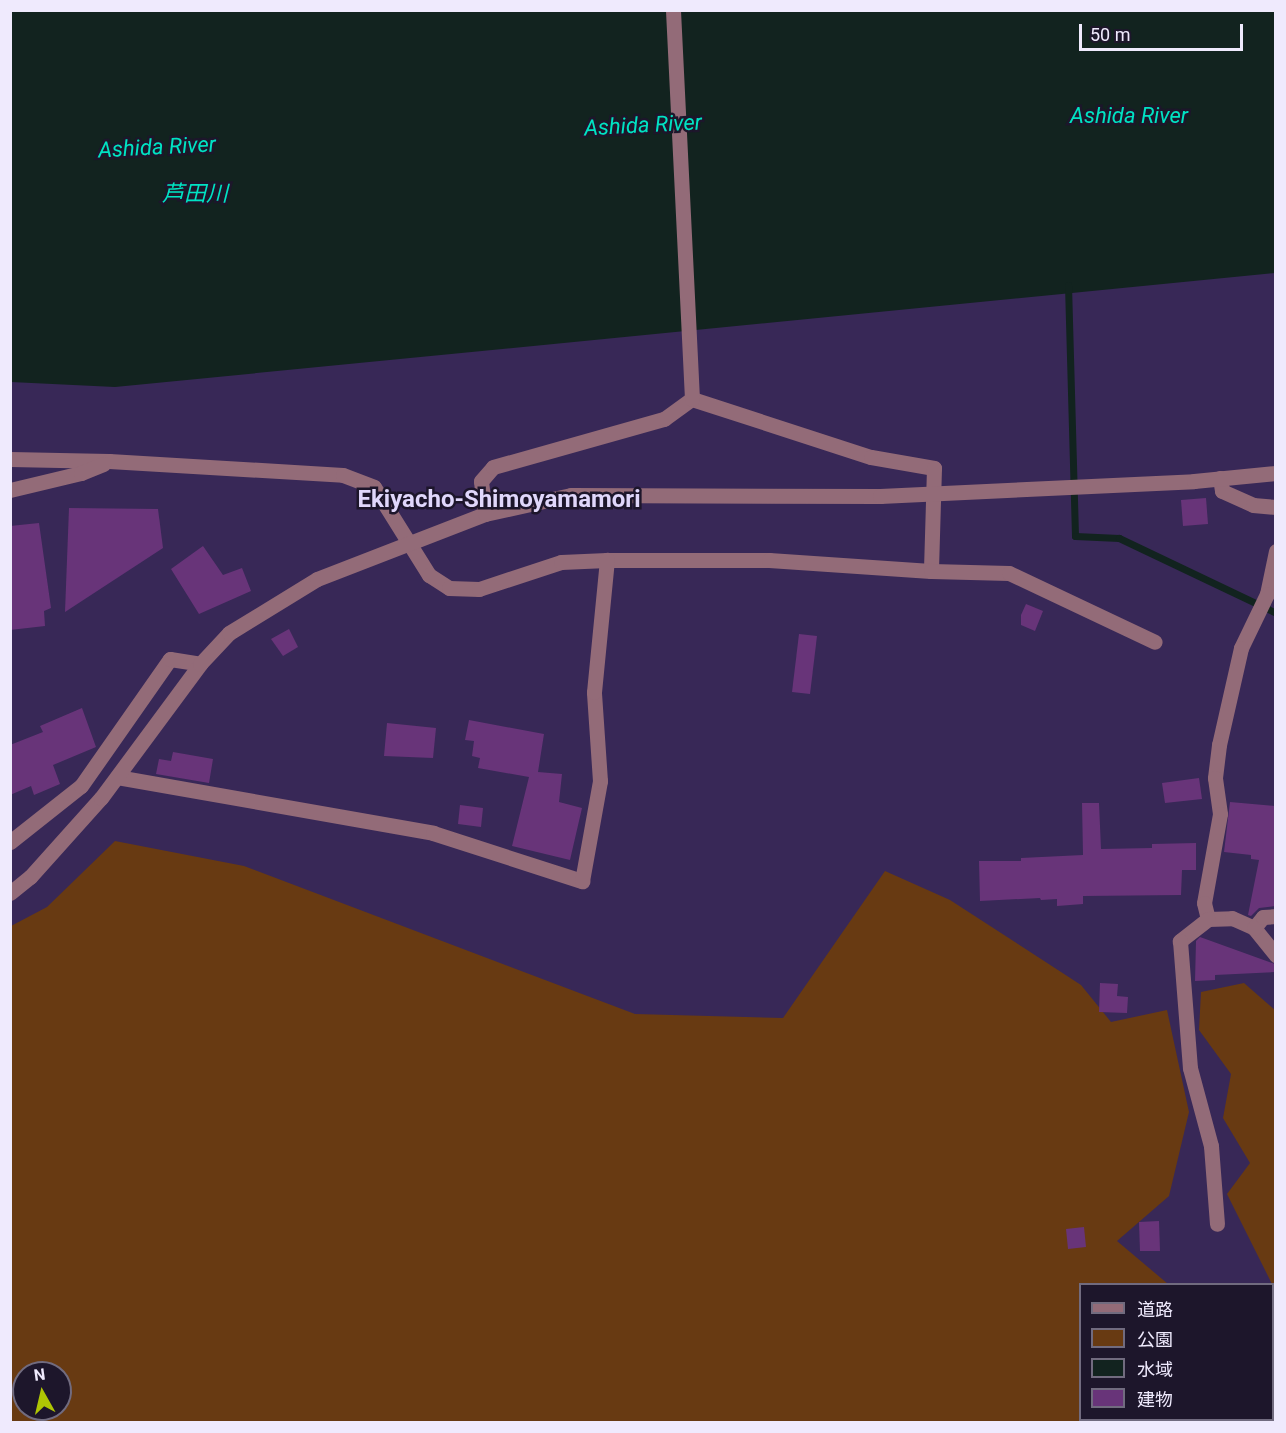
<!DOCTYPE html>
<html>
<head>
<meta charset="utf-8">
<style>
	body { margin:0 }
	#map { position:relative; width:1286px; height:1433px; overflow:hidden; background:#382857; font-family:Roboto,"Noto Sans JP",sans-serif }
	div>[style] { position:absolute }
	.green>* { inset:0; background:#683a12 }
	.water>* { inset:0; background:#12231f }
	.stream>* { height:7px; margin:-3.5px; padding:0 3.5px; transform-origin:3.5px; border-radius:3.5px; background:#12231f }
	.building>* { inset:0; background:#683479 }
	.minor>* { height:15px; margin:-7.5px; padding:0 7.5px; transform-origin:7.5px; border-radius:7.5px; background:#936b78 }
	span { translate:-50% -50%; white-space:nowrap; text-align:center; line-height:1.15; -webkit-text-stroke:5px #1d162b; paint-order:stroke }
	.water-label { font-size:22px; color:#00e3c3; font-style:italic }
	.quarter-label { font-size:24px; color:#e0d7fb; font-weight:700 }
	.frame { position:absolute; inset:0; border:12px solid #efeafd; pointer-events:none }
	.legend { position:absolute; left:1079px; top:1283px; width:195px; height:138px; box-sizing:border-box; background:#1d162b; border:2px solid #716b7f; margin:0; padding:8px 10px; list-style:none; font-size:18px; color:#efeafd }
	.legend li { display:flex; align-items:center; gap:12px; height:30px }
	.legend b { width:30px; border:2px solid #716b7f }
	.north { position:absolute; left:12px; top:1361px; width:60px; height:60px; box-sizing:border-box; background:#1d162b; border:2px solid #716b7f; border-radius:50%; rotate:352deg; font-size:16px; font-weight:700; line-height:24px; text-align:center; color:#efeafd }
	.north::after { content:''; display:block; margin:auto; width:21px; height:27px; background:#afc504; clip-path:polygon(50% 0,100% 100%,50% 72%,0 100%) }
	.scale { position:absolute; left:1079px; top:24px; width:164px; height:27px; box-sizing:border-box; border:3px solid #efeafd; border-top:0; padding-left:8px; font-size:18px; line-height:21px; white-space:nowrap; color:#efeafd; -webkit-text-stroke:4px #1d162b; paint-order:stroke }
</style>
</head>
<body>
<div id="map">
	<div class="green">
		<i style="clip-path:polygon(evenodd,115px 841px,244px 866px,635px 1014px,783px 1018px,885px 871px,950px 900px,1081px 985px,1111px 1022px,1167px 1010px,1189px 1112px,1169px 1196px,1117px 1241px,1168px 1284px,1080px 1284px,1080px 1420px,1272px 1420px,1272px 1284px,1227px 1194px,1250px 1163px,1223px 1118px,1231px 1074px,1199px 1030px,1201px 992px,1244px 983px,1275px 1010px,1275px 1422px,11px 1422px,11px 926px,47px 907px,115px 841px,24px 1373px,60px 1373px,60px 1409px,24px 1409px,24px 1373px)"></i>
	</div>
	<div class="water">
		<i style="clip-path:polygon(11px 11px,1275px 11px,1275px 273px,115px 387px,11px 382px)"></i>
	</div>
	<div class="stream">
		<i style="left:1068px;top:285px;width:251px;rotate:88.4deg"></i>
		<i style="left:1075px;top:536px;width:44px;rotate:2.6deg"></i>
		<i style="left:1119px;top:538px;width:174px;rotate:25.5deg"></i>
	</div>
	<div class="building">
		<i style="clip-path:polygon(1206px 498px,1208px 524px,1183px 526px,1181px 500px)"></i>
		<i style="clip-path:polygon(69px 508px,158px 509px,163px 548px,65px 612px)"></i>
		<i style="clip-path:polygon(39px 523px,51px 608px,44px 611px,45px 626px,10px 630px,10px 526px)"></i>
		<i style="clip-path:polygon(203px 546px,223px 575px,242px 568px,251px 591px,199px 614px,171px 569px)"></i>
		<i style="clip-path:polygon(1026px 604px,1043px 611px,1035px 631px,1021px 625px,1021px 615px)"></i>
		<i style="clip-path:polygon(289px 629px,298px 647px,283px 656px,271px 639px)"></i>
		<i style="clip-path:polygon(799px 634px,817px 636px,810px 694px,792px 692px)"></i>
		<i style="clip-path:polygon(82px 708px,96px 747px,53px 765px,60px 784px,34px 795px,31px 786px,10px 795px,10px 745px,43px 732px,40px 726px)"></i>
		<i style="clip-path:polygon(469px 720px,544px 734px,538px 772px,562px 774px,559px 802px,582px 808px,570px 860px,512px 846px,529px 777px,478px 768px,480px 758px,472px 756px,474px 741px,465px 740px)"></i>
		<i style="clip-path:polygon(387px 723px,436px 728px,433px 758px,384px 756px)"></i>
		<i style="clip-path:polygon(173px 752px,213px 759px,209px 783px,156px 774px,159px 759px,171px 761px)"></i>
		<i style="clip-path:polygon(1199px 778px,1202px 799px,1165px 803px,1162px 783px)"></i>
		<i style="clip-path:polygon(1230px 802px,1275px 806px,1275px 906px,1259px 908px,1251px 916px,1248px 915px,1259px 860px,1251px 859px,1251px 855px,1224px 852px)"></i>
		<i style="clip-path:polygon(1082px 803px,1099px 803px,1101px 849px,1152px 848px,1152px 844px,1196px 843px,1196px 870px,1182px 870px,1181px 895px,1083px 896px,1083px 904px,1057px 906px,1057px 899px,1041px 900px,1040px 898px,980px 901px,979px 861px,1021px 861px,1021px 858px,1083px 855px)"></i>
		<i style="clip-path:polygon(460px 805px,483px 808px,481px 827px,458px 824px)"></i>
		<i style="clip-path:polygon(1200px 937px,1275px 964px,1275px 972px,1215px 975px,1215px 980px,1195px 981px,1196px 941px)"></i>
		<i style="clip-path:polygon(1100px 983px,1118px 984px,1117px 996px,1128px 997px,1127px 1013px,1099px 1012px)"></i>
		<i style="clip-path:polygon(1159px 1221px,1160px 1251px,1140px 1251px,1139px 1222px)"></i>
		<i style="clip-path:polygon(1084px 1227px,1086px 1247px,1068px 1249px,1066px 1229px)"></i>
	</div>
	<div class="minor">
		<i style="left:692px;top:399px;width:188px;rotate:18deg"></i>
		<i style="left:871px;top:457px;width:64px;rotate:9.9deg"></i>
		<i style="left:934px;top:468px;width:103px;rotate:91.7deg"></i>
		<i style="left:10px;top:459px;width:99px;rotate:1.2deg"></i>
		<i style="left:109px;top:461px;width:234px;rotate:3.4deg"></i>
		<i style="left:343px;top:475px;width:33px;rotate:21deg"></i>
		<i style="left:374px;top:487px;width:104px;rotate:58deg"></i>
		<i style="left:429px;top:575px;width:24px;rotate:33deg"></i>
		<i style="left:449px;top:588px;width:30px;rotate:2deg"></i>
		<i style="left:479px;top:589px;width:86px;rotate:-18.2deg"></i>
		<i style="left:561px;top:562px;width:46px;rotate:-2.5deg"></i>
		<i style="left:607px;top:560px;width:162px"></i>
		<i style="left:769px;top:560px;width:162px;rotate:3.9deg"></i>
		<i style="left:931px;top:571px;width:78px;rotate:1.5deg"></i>
		<i style="left:1009px;top:573px;width:161px;rotate:25.3deg"></i>
		<i style="left:1220px;top:478px;width:13px;rotate:81deg"></i>
		<i style="left:1222px;top:491px;width:34px;rotate:24deg"></i>
		<i style="left:1253px;top:505px;width:23px;rotate:5deg"></i>
		<i style="left:10px;top:490px;width:73px;rotate:-13.5deg"></i>
		<i style="left:81px;top:473px;width:24px;rotate:-22deg"></i>
		<i style="left:485px;top:514px;width:33px;rotate:-97deg"></i>
		<i style="left:481px;top:481px;width:18px;rotate:-49deg"></i>
		<i style="left:493px;top:467px;width:178px;rotate:-15.7deg"></i>
		<i style="left:664px;top:419px;width:34px;rotate:-36deg"></i>
		<i style="left:692px;top:399px;width:389px;rotate:-92.8deg"></i>
		<i style="left:1276px;top:551px;width:44px;rotate:101.8deg"></i>
		<i style="left:1267px;top:594px;width:60px;rotate:115.7deg"></i>
		<i style="left:1241px;top:648px;width:99px;rotate:102.8deg"></i>
		<i style="left:1219px;top:745px;width:33px;rotate:97deg"></i>
		<i style="left:1215px;top:778px;width:36px;rotate:82deg"></i>
		<i style="left:1220px;top:814px;width:90px;rotate:100.2deg"></i>
		<i style="left:1204px;top:903px;width:16px;rotate:76deg"></i>
		<i style="left:1208px;top:919px;width:24px;rotate:-2deg"></i>
		<i style="left:1232px;top:918px;width:24px;rotate:24deg"></i>
		<i style="left:1254px;top:928px;width:35px;rotate:51deg"></i>
		<i style="left:117px;top:777px;width:321px;rotate:10deg"></i>
		<i style="left:433px;top:833px;width:157px;rotate:17.9deg"></i>
		<i style="left:582px;top:881px;width:102px;rotate:-79.8deg"></i>
		<i style="left:600px;top:781px;width:89px;rotate:-93.9deg"></i>
		<i style="left:594px;top:692px;width:133px;rotate:-84.4deg"></i>
		<i style="left:10px;top:842px;width:90px;rotate:-38.3deg"></i>
		<i style="left:81px;top:786px;width:155px;rotate:-55deg"></i>
		<i style="left:170px;top:659px;width:30px;rotate:9deg"></i>
		<i style="left:10px;top:893px;width:26px;rotate:-39deg"></i>
		<i style="left:30px;top:877px;width:106px;rotate:-48.1deg"></i>
		<i style="left:101px;top:798px;width:167px;rotate:-53.5deg"></i>
		<i style="left:200px;top:664px;width:42px;rotate:-46.9deg"></i>
		<i style="left:229px;top:633px;width:103px;rotate:-31.5deg"></i>
		<i style="left:317px;top:579px;width:180px;rotate:-21.2deg"></i>
		<i style="left:485px;top:514px;width:88px;rotate:-12.5deg"></i>
		<i style="left:571px;top:495px;width:309px;rotate:0.2deg"></i>
		<i style="left:880px;top:496px;width:314px;rotate:-2.7deg"></i>
		<i style="left:1194px;top:481px;width:82px;rotate:-5.6deg"></i>
		<i style="left:1208px;top:919px;width:36px;rotate:142deg"></i>
		<i style="left:1180px;top:941px;width:127px;rotate:85.5deg"></i>
		<i style="left:1190px;top:1068px;width:81px;rotate:74.9deg"></i>
		<i style="left:1211px;top:1146px;width:78px;rotate:85.6deg"></i>
		<i style="left:1254px;top:928px;width:14px;rotate:-51deg"></i>
		<i style="left:1263px;top:917px;width:13px;rotate:-4deg"></i>
	</div>
	<div class="water-label">
		<span style="left:1129px;top:116px">Ashida River</span>
		<span style="left:643px;top:125px;rotate:-3deg">Ashida River</span>
		<span style="left:157px;top:147px;rotate:-3deg">Ashida River</span>
		<span style="left:195px;top:194px">芦田川</span>
	</div>
	<div class="quarter-label">
		<span style="left:499px;top:500px">Ekiyacho-Shimoyamamori</span>
	</div>
	<div class="frame"></div>
	<ul class="legend">
	<li><b style="height:8px;background:#936b78"></b>道路</li>
	<li><b style="height:16px;background:#683a12"></b>公園</li>
	<li><b style="height:16px;background:#12231f"></b>水域</li>
	<li><b style="height:16px;background:#683479"></b>建物</li>
	</ul>
	<div class="north">N</div>
	<div class="scale">50 m</div>
</div>
</body>
</html>
